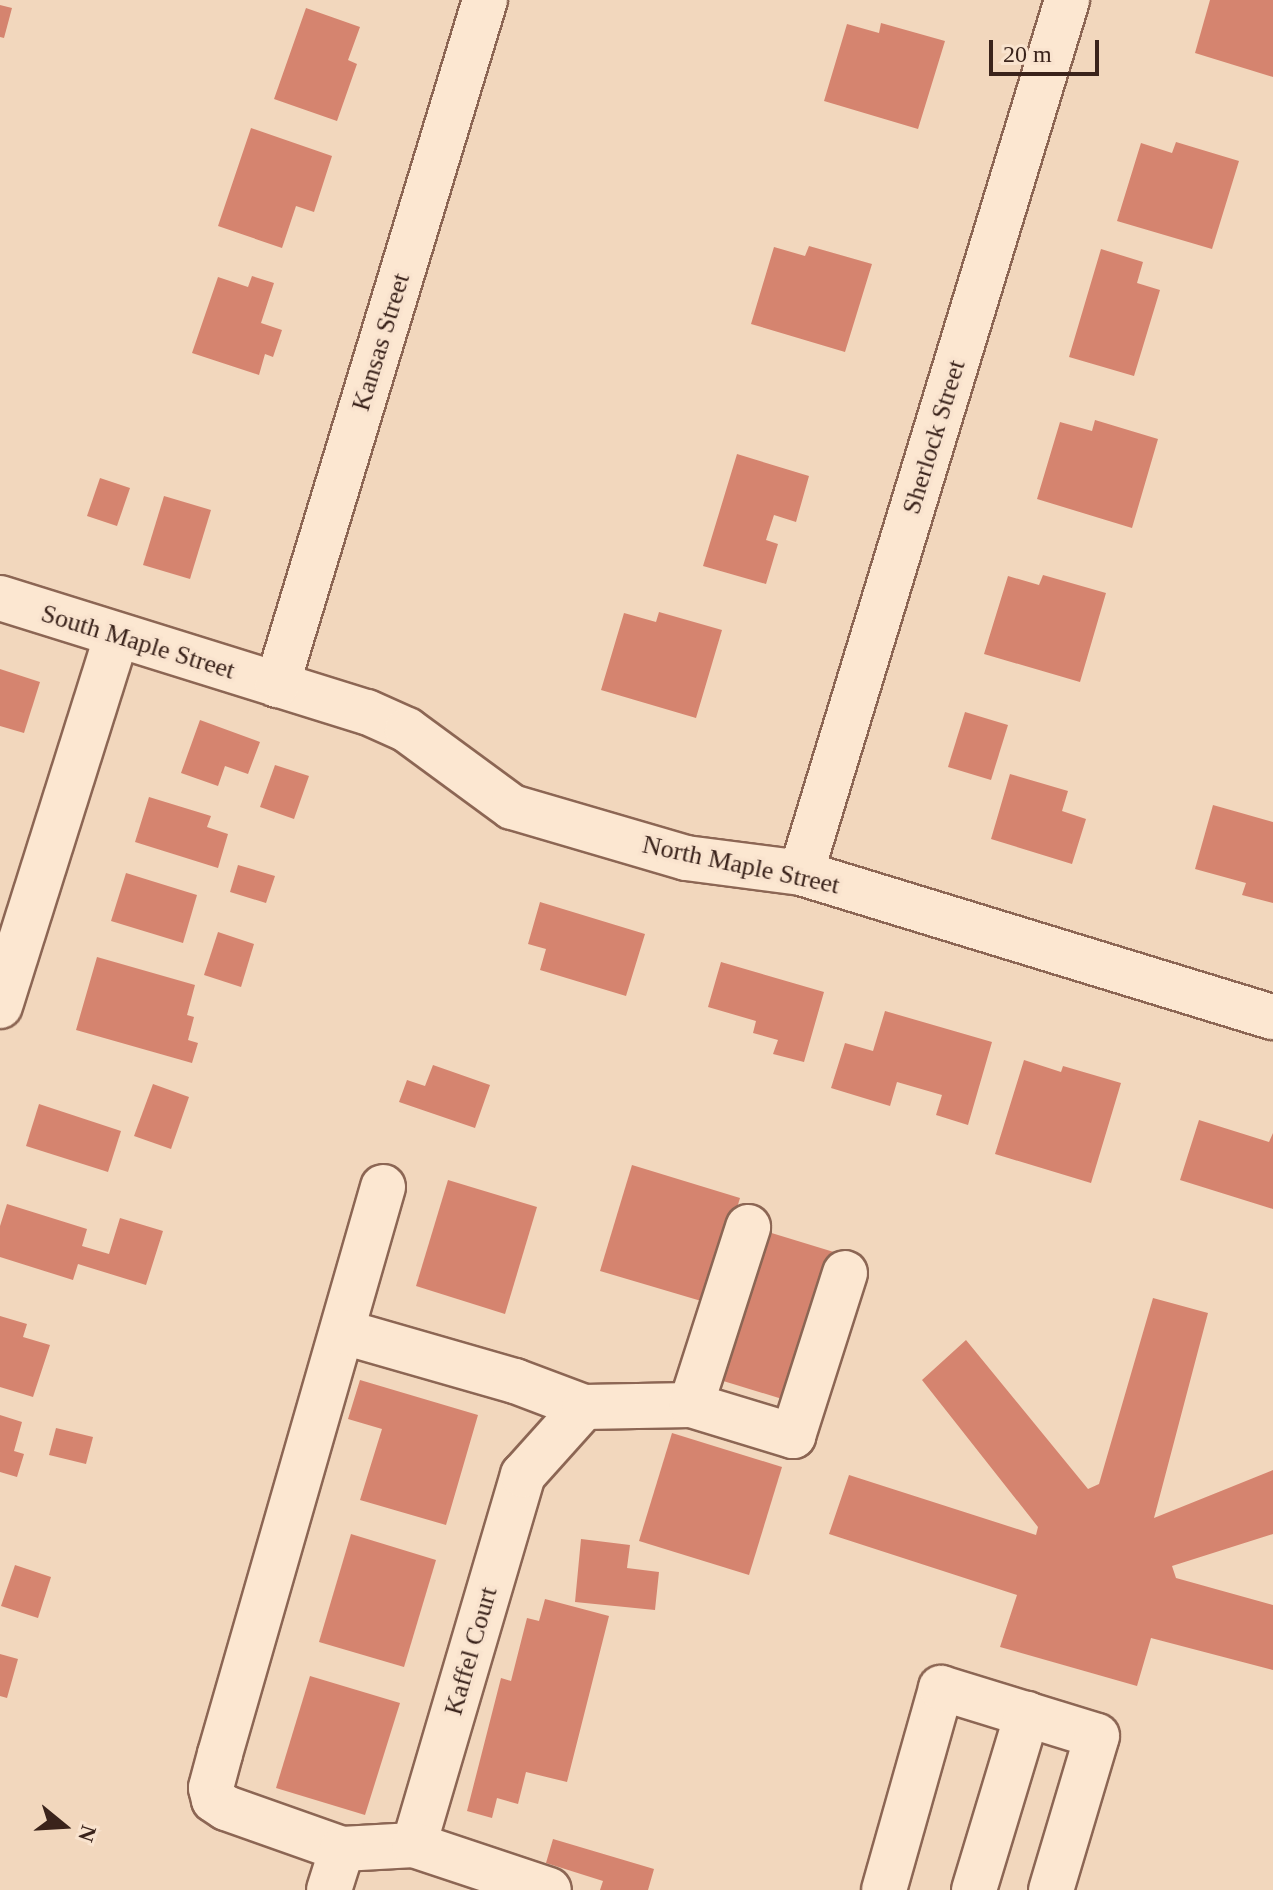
<!DOCTYPE html>
<html>
<head>
<meta charset="utf-8">
<style>
	body { margin:0 }
	#map { position:relative; width:1273px; height:1890px; overflow:hidden; background:#f2d7bd; font-family:Georgia,serif }
	div>[style] { position:absolute }
	.building>* { inset:0; background:#d5846f }
	.roads { filter:drop-shadow(2px 0 #8c6654) drop-shadow(-2px 0 #8c6654) drop-shadow(0 2px #8c6654) drop-shadow(0 -2px #8c6654) }
	.minor>* { height:44px; margin:-22px; padding:0 22px; transform-origin:22px; border-radius:22px; background:#fce7d1 }
	span { translate:-50% -50%; white-space:nowrap; text-align:center; line-height:1.15; -webkit-text-stroke:7px #f9e3ce; paint-order:stroke }
	.street-label { font-size:26px; color:#3a231b }
	.north { position:absolute; left:24px; top:1786px; width:80px; height:80px; -webkit-text-stroke:6px #f9e3ce; paint-order:stroke; rotate:108deg; font-size:22px; font-weight:700; line-height:32px; text-align:center; color:#3a231b }
	.north::after { content:''; display:block; margin:auto; width:28px; height:36px; background:#3a231b; clip-path:polygon(50% 0,100% 100%,50% 72%,0 100%) }
	.scale { position:absolute; left:989px; top:40px; width:110px; height:36px; box-sizing:border-box; border:4px solid #3a231b; border-top:0; padding-left:10px; font-size:24px; line-height:28px; white-space:nowrap; color:#3a231b; -webkit-text-stroke:6px #f9e3ce; paint-order:stroke }
</style>
</head>
<body>
<div id="map">
	<div class="building">
		<i style="clip-path:polygon(1210px 0,1273px 0,1273px 77px,1195px 53px)"></i>
		<i style="clip-path:polygon(0 5px,12px 8px,4px 38px,0 37px)"></i>
		<i style="clip-path:polygon(306px 8px,360px 27px,348px 60px,357px 64px,337px 121px,274px 99px)"></i>
		<i style="clip-path:polygon(881px 23px,945px 41px,918px 129px,824px 101px,847px 24px,879px 33px)"></i>
		<i style="clip-path:polygon(251px 128px,332px 156px,314px 212px,296px 206px,282px 248px,218px 226px)"></i>
		<i style="clip-path:polygon(1176px 142px,1239px 161px,1212px 249px,1117px 221px,1141px 143px,1172px 153px)"></i>
		<i style="clip-path:polygon(809px 246px,872px 264px,845px 352px,751px 324px,774px 247px,805px 256px)"></i>
		<i style="clip-path:polygon(1101px 249px,1143px 262px,1137px 283px,1160px 290px,1134px 376px,1069px 357px)"></i>
		<i style="clip-path:polygon(252px 276px,274px 283px,261px 323px,282px 330px,273px 357px,265px 354px,259px 375px,192px 353px,218px 277px,248px 287px)"></i>
		<i style="clip-path:polygon(1095px 420px,1158px 439px,1132px 528px,1037px 499px,1060px 422px,1092px 431px)"></i>
		<i style="clip-path:polygon(737px 454px,809px 476px,796px 522px,774px 515px,766px 540px,778px 544px,766px 584px,703px 566px)"></i>
		<i style="clip-path:polygon(100px 478px,130px 488px,117px 526px,87px 516px)"></i>
		<i style="clip-path:polygon(164px 496px,211px 510px,190px 579px,143px 565px)"></i>
		<i style="clip-path:polygon(1043px 575px,1106px 593px,1080px 682px,984px 654px,1008px 576px,1039px 585px)"></i>
		<i style="clip-path:polygon(659px 612px,722px 630px,696px 718px,601px 690px,624px 613px,656px 622px)"></i>
		<i style="clip-path:polygon(0 669px,40px 682px,24px 733px,0 726px)"></i>
		<i style="clip-path:polygon(965px 712px,1008px 725px,991px 780px,948px 767px)"></i>
		<i style="clip-path:polygon(200px 720px,260px 742px,248px 774px,225px 766px,218px 786px,181px 773px)"></i>
		<i style="clip-path:polygon(275px 765px,309px 776px,294px 819px,260px 807px)"></i>
		<i style="clip-path:polygon(1010px 774px,1068px 791px,1062px 811px,1086px 819px,1072px 864px,991px 839px)"></i>
		<i style="clip-path:polygon(149px 797px,211px 816px,207px 827px,228px 834px,218px 868px,135px 842px)"></i>
		<i style="clip-path:polygon(1213px 805px,1273px 822px,1273px 903px,1242px 895px,1246px 883px,1195px 869px)"></i>
		<i style="clip-path:polygon(238px 865px,275px 876px,266px 903px,230px 892px)"></i>
		<i style="clip-path:polygon(126px 873px,197px 895px,183px 943px,111px 921px)"></i>
		<i style="clip-path:polygon(540px 902px,645px 934px,626px 996px,540px 970px,546px 949px,528px 944px)"></i>
		<i style="clip-path:polygon(218px 932px,254px 944px,241px 987px,204px 975px)"></i>
		<i style="clip-path:polygon(97px 957px,195px 985px,187px 1015px,194px 1017px,188px 1040px,198px 1043px,192px 1063px,76px 1030px)"></i>
		<i style="clip-path:polygon(721px 962px,824px 992px,804px 1062px,773px 1054px,778px 1040px,753px 1033px,756px 1021px,708px 1007px)"></i>
		<i style="clip-path:polygon(885px 1011px,992px 1042px,968px 1125px,936px 1115px,942px 1095px,897px 1082px,890px 1106px,831px 1088px,845px 1043px,873px 1051px)"></i>
		<i style="clip-path:polygon(1024px 1060px,1061px 1072px,1063px 1066px,1121px 1083px,1091px 1183px,995px 1154px)"></i>
		<i style="clip-path:polygon(433px 1065px,490px 1085px,475px 1128px,399px 1102px,407px 1080px,425px 1086px)"></i>
		<i style="clip-path:polygon(153px 1084px,189px 1097px,171px 1149px,134px 1136px)"></i>
		<i style="clip-path:polygon(39px 1104px,121px 1131px,108px 1172px,26px 1146px)"></i>
		<i style="clip-path:polygon(1199px 1120px,1269px 1142px,1273px 1133px,1273px 1209px,1180px 1180px)"></i>
		<i style="clip-path:polygon(632px 1165px,740px 1198px,708px 1303px,600px 1271px)"></i>
		<i style="clip-path:polygon(448px 1180px,537px 1207px,505px 1314px,416px 1286px)"></i>
		<i style="clip-path:polygon(7px 1204px,87px 1229px,82px 1246px,109px 1254px,120px 1218px,163px 1231px,146px 1285px,78px 1264px,73px 1280px,0 1257px,0 1226px)"></i>
		<i style="clip-path:polygon(765px 1231px,837px 1253px,792px 1402px,720px 1380px)"></i>
		<i style="clip-path:polygon(1153px 1298px,1208px 1313px,1154px 1518px,1273px 1470px,1273px 1534px,1172px 1566px,1176px 1578px,1273px 1605px,1273px 1670px,1151px 1638px,1137px 1686px,1000px 1647px,1017px 1595px,829px 1534px,849px 1475px,1036px 1535px,1038px 1527px,922px 1380px,966px 1340px,1088px 1489px,1099px 1484px)"></i>
		<i style="clip-path:polygon(0 1316px,27px 1324px,23px 1337px,50px 1345px,33px 1397px,0 1387px)"></i>
		<i style="clip-path:polygon(360px 1380px,478px 1415px,446px 1525px,360px 1500px,382px 1429px,348px 1419px)"></i>
		<i style="clip-path:polygon(0 1415px,22px 1422px,14px 1451px,24px 1454px,17px 1477px,0 1472px)"></i>
		<i style="clip-path:polygon(56px 1428px,93px 1437px,86px 1464px,49px 1455px)"></i>
		<i style="clip-path:polygon(672px 1433px,782px 1467px,749px 1575px,639px 1541px)"></i>
		<i style="clip-path:polygon(351px 1534px,436px 1560px,404px 1667px,319px 1642px)"></i>
		<i style="clip-path:polygon(581px 1539px,630px 1545px,627px 1568px,659px 1572px,655px 1610px,575px 1602px)"></i>
		<i style="clip-path:polygon(15px 1565px,51px 1577px,38px 1618px,1px 1606px)"></i>
		<i style="clip-path:polygon(545px 1599px,609px 1616px,567px 1782px,526px 1772px,518px 1804px,497px 1798px,492px 1818px,467px 1811px,501px 1678px,511px 1681px,527px 1618px,539px 1621px)"></i>
		<i style="clip-path:polygon(0 1654px,18px 1659px,7px 1698px,0 1696px)"></i>
		<i style="clip-path:polygon(310px 1676px,400px 1703px,365px 1815px,276px 1788px)"></i>
		<i style="clip-path:polygon(553px 1839px,654px 1869px,648px 1890px,600px 1890px,603px 1881px,546px 1863px)"></i>
	</div>
	<div class="roads">
		<div class="minor">
			<i style="left:0;top:598px;width:384px;rotate:17.3deg"></i>
			<i style="left:367px;top:712px;width:44px;rotate:24.2deg"></i>
			<i style="left:407px;top:730px;width:130px;rotate:36.3deg"></i>
			<i style="left:512px;top:807px;width:181px;rotate:16.3deg"></i>
			<i style="left:686px;top:858px;width:116px;rotate:7.4deg"></i>
			<i style="left:801px;top:873px;width:493px;rotate:17deg"></i>
			<i style="left:277px;top:685px;width:716px;rotate:-73.11deg"></i>
			<i style="left:801px;top:873px;width:913px;rotate:-73.05deg"></i>
			<i style="left:0;top:1006px;width:388px;rotate:-72.5deg"></i>
			<i style="left:383px;top:1187px;width:590px;rotate:106.04deg"></i>
			<i style="left:220px;top:1754px;width:35px;rotate:105deg"></i>
			<i style="left:211px;top:1788px;width:12px;rotate:76deg"></i>
			<i style="left:214px;top:1800px;width:14px;rotate:34deg"></i>
			<i style="left:226px;top:1808px;width:123px;rotate:19.5deg"></i>
			<i style="left:342px;top:1849px;width:72px;rotate:-3.2deg"></i>
			<i style="left:414px;top:1845px;width:386px;rotate:-73.6deg"></i>
			<i style="left:523px;top:1475px;width:91px;rotate:-48.1deg"></i>
			<i style="left:344px;top:1332px;width:178px;rotate:16deg"></i>
			<i style="left:515px;top:1381px;width:74px;rotate:20.6deg"></i>
			<i style="left:584px;top:1407px;width:107px;rotate:-1.1deg"></i>
			<i style="left:691px;top:1405px;width:107px;rotate:16.9deg"></i>
			<i style="left:793px;top:1436px;width:171px;rotate:-72.3deg"></i>
			<i style="left:691px;top:1405px;width:187px;rotate:-72.2deg"></i>
			<i style="left:414px;top:1845px;width:142px;rotate:18.4deg"></i>
			<i style="left:329px;top:1890px;width:43px;rotate:-72.4deg"></i>
			<i style="left:884px;top:1890px;width:210px;rotate:-74.2deg"></i>
			<i style="left:941px;top:1688px;width:163px;rotate:17.1deg"></i>
			<i style="left:1097px;top:1736px;width:161px;rotate:106.6deg"></i>
			<i style="left:974px;top:1890px;width:184px;rotate:-73.2deg"></i>
		</div>
	</div>
	<div class="street-label">
		<span style="left:381px;top:342px;rotate:-73deg">Kansas Street</span>
		<span style="left:934px;top:437px;rotate:-73deg">Sherlock Street</span>
		<span style="left:138px;top:642px;rotate:17deg">South Maple Street</span>
		<span style="left:741px;top:865px;rotate:12deg">North Maple Street</span>
		<span style="left:471px;top:1651px;rotate:-74deg">Kaffel Court</span>
	</div>
	<div class="north">N</div>
	<div class="scale">20 m</div>
</div>
</body>
</html>
